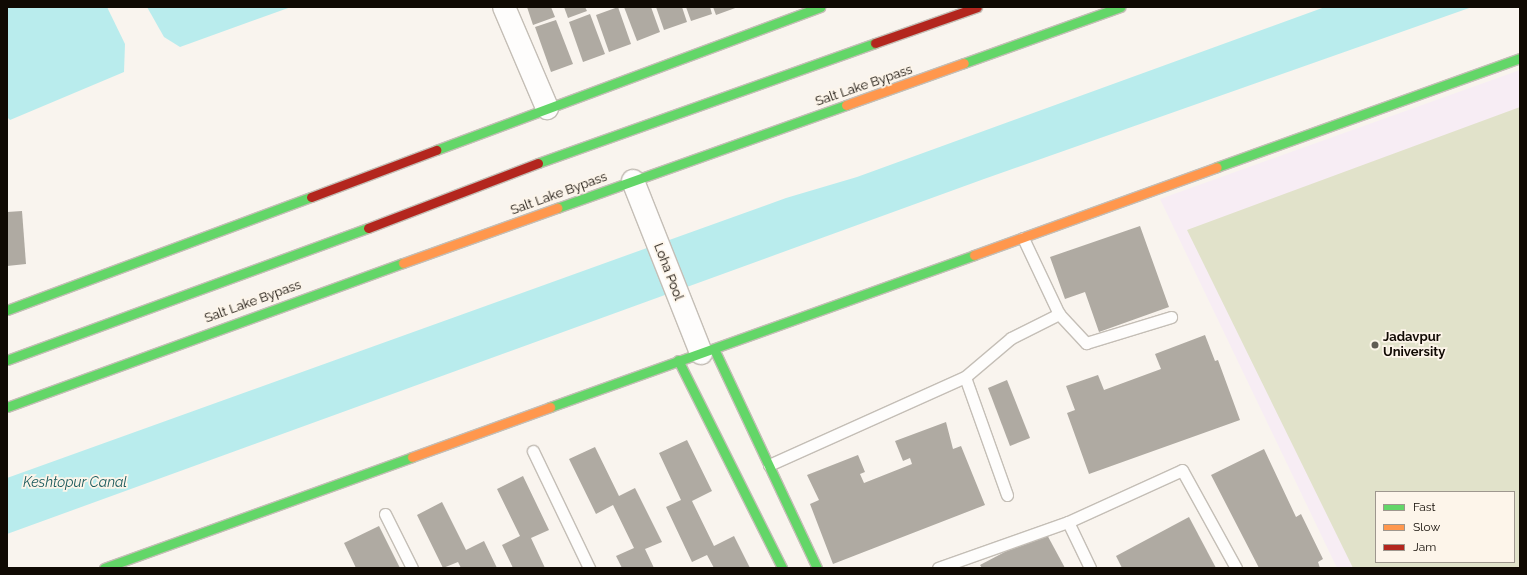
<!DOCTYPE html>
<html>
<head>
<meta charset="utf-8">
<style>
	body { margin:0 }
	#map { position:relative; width:1527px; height:575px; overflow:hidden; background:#f9f4ee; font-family:Raleway,sans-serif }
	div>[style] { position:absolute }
	.education>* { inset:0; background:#f7edf4 }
	.green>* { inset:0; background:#e1e2ca }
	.water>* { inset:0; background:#b9eced }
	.building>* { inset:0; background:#afaaa2 }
	.roads { filter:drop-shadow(1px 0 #c4beb6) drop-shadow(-1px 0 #c4beb6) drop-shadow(0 1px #c4beb6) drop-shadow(0 -1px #c4beb6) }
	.lane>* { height:11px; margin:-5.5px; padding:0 5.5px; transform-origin:5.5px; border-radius:5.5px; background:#fefdfc }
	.street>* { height:22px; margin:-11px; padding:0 11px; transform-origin:11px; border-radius:11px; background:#fefdfc }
	.fast>* { height:9px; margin:-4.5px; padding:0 4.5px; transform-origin:4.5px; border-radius:4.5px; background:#63d668 }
	.slow>* { height:9px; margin:-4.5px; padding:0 4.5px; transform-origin:4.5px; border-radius:4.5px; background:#ff974d }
	.jam>* { height:9px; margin:-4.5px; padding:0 4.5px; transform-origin:4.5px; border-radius:4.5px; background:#b3261e }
	.dots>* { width:11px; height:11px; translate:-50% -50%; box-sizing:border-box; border:2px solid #fdf5ea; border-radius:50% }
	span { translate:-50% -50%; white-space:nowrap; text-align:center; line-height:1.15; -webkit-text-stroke:3.5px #fdf5ea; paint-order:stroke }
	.street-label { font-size:13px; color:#100a03 }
	.poi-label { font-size:13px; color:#100a03; font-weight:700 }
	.left { translate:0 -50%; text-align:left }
	.water-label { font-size:14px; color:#18595b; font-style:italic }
	.frame { position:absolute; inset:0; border:8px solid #100a03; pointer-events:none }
	.legend { position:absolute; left:1375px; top:491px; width:140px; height:72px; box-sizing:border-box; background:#fdf5ea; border:1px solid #9e978e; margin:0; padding:5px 7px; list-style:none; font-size:12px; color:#100a03 }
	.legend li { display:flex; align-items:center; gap:8px; height:20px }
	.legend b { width:20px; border:1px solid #9e978e }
</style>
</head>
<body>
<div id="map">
	<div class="education">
		<i style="clip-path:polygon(evenodd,1520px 70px,1520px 568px,1337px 568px,1160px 199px,1520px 70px,1376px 492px,1514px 492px,1514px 562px,1376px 562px,1376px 492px)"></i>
	</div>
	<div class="green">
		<i style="clip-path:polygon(evenodd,1520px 107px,1520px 568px,1353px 568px,1187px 230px,1520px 107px,1376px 492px,1514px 492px,1514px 562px,1376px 562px,1376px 492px)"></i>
	</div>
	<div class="water">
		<i style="clip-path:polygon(7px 7px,107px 7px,125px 44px,124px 72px,10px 120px,7px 117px)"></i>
		<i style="clip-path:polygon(147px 7px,291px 7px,180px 47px,164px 37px)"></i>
		<i style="clip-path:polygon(1325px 7px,1472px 7px,984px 179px,7px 534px,7px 478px,786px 198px,857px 177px)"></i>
	</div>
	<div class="building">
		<i style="clip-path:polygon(527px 7px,551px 7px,555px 17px,533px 25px)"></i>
		<i style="clip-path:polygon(564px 7px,585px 7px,587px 11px,568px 18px)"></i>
		<i style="clip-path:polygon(618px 7px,631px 44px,609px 52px,596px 15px)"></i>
		<i style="clip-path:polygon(624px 7px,651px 7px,660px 32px,637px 41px)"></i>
		<i style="clip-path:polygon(656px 7px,682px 7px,687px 22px,664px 30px)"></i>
		<i style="clip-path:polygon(686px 7px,710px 7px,712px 14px,691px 21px)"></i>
		<i style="clip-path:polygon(713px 7px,738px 7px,716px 15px)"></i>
		<i style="clip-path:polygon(590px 14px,605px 54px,583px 62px,569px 22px)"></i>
		<i style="clip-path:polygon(556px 20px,573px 64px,551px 72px,535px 27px)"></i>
		<i style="clip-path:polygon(22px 211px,26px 264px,7px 266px,7px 212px)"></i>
		<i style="clip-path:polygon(1140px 226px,1169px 307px,1099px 332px,1085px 292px,1065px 299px,1050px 257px)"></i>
		<i style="clip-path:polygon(1205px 335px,1215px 361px,1218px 360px,1240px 420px,1089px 474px,1067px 413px,1075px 410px,1066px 386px,1098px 375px,1104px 390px,1161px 369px,1155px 354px)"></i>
		<i style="clip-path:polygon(1007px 380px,1030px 438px,1010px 446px,988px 388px)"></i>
		<i style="clip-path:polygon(946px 422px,953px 449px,961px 446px,985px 505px,833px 564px,810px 504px,819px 500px,807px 475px,858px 455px,865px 472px,860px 474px,864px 483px,912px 464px,910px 458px,903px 461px,895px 441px)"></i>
		<i style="clip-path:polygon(687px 440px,712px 491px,692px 501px,714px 546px,734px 536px,750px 568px,714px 568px,707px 555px,692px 562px,666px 507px,681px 500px,659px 453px)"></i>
		<i style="clip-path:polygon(595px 447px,619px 496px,635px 488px,662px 542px,645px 549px,654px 568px,622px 568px,616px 556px,634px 548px,613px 505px,596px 514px,569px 459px)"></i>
		<i style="clip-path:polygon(1264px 449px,1296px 517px,1301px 514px,1323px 559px,1318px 562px,1320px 568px,1259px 568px,1211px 475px)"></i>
		<i style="clip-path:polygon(523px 476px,549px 530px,531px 538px,545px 568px,513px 568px,502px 545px,520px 536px,497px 489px)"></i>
		<i style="clip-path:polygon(442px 502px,466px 550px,484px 541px,497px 568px,461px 568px,458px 562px,443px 568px,417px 515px)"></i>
		<i style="clip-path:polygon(1189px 517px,1216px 568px,1122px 568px,1116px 556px)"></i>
		<i style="clip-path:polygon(379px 526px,400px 568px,356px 568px,344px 543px)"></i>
		<i style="clip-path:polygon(1045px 531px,1065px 568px,982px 568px,980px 565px)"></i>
	</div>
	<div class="roads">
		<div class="lane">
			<i style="left:1023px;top:238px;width:84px;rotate:64.7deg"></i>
			<i style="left:1059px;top:314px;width:40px;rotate:47deg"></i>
			<i style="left:1086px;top:343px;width:89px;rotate:-17deg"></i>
			<i style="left:533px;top:451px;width:130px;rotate:64.4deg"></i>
			<i style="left:769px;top:465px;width:215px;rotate:-24.2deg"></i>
			<i style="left:1007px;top:495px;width:125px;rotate:-109.6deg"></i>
			<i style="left:965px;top:377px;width:60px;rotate:-40.3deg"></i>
			<i style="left:1011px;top:338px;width:54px;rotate:-26.6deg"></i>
			<i style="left:385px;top:514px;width:60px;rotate:63.4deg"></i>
			<i style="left:1068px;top:522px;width:51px;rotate:64.4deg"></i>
			<i style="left:938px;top:568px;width:138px;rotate:-19.5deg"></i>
			<i style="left:1068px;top:522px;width:125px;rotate:-24.5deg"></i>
			<i style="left:1182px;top:470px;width:112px;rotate:61.1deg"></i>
		</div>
		<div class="street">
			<i style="left:504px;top:7px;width:110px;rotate:66.9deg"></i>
			<i style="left:633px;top:181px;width:185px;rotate:68.4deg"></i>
		</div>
		<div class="fast">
			<i style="left:964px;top:63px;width:166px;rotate:-19.7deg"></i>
			<i style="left:436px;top:150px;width:410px;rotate:-20.4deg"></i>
			<i style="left:538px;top:163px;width:358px;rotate:-19.6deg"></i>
			<i style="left:1217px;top:167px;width:322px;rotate:-19.8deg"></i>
			<i style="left:557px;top:208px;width:307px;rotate:-19.6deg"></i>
			<i style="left:7px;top:310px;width:324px;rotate:-20.4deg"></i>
			<i style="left:714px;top:349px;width:242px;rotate:64.8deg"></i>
			<i style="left:7px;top:360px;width:384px;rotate:-20.1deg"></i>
			<i style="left:678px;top:360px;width:233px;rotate:63.4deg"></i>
			<i style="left:7px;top:407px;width:421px;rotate:-20deg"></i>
			<i style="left:550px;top:407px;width:450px;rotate:-19.7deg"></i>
			<i style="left:104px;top:568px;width:327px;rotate:-19.8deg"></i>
		</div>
		<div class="slow">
			<i style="left:846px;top:105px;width:125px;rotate:-19.6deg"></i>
			<i style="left:974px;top:255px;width:258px;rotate:-19.9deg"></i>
			<i style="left:403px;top:263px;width:164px;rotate:-19.7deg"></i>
			<i style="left:412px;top:457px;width:147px;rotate:-19.9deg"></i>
		</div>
		<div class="jam">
			<i style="left:875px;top:43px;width:108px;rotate:-19.4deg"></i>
			<i style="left:311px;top:197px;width:134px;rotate:-20.6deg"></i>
			<i style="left:368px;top:228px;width:182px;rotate:-20.9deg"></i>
		</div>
	</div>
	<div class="dots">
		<i style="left:1375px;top:345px;background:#625c55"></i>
	</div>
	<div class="street-label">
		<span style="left:864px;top:86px;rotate:-19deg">Salt Lake Bypass</span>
		<span style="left:559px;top:194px;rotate:-20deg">Salt Lake Bypass</span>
		<span style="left:668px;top:272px;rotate:69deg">Loha Pool</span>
		<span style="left:253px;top:302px;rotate:-20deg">Salt Lake Bypass</span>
	</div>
	<div class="poi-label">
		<span class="left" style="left:1383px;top:345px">Jadavpur<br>University</span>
	</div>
	<div class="water-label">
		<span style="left:75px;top:482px">Keshtopur Canal</span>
	</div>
	<div class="frame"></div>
	<ul class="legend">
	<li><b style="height:5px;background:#63d668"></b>Fast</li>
	<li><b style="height:5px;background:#ff974d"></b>Slow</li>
	<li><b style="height:5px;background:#b3261e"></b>Jam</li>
	</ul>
</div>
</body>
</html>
